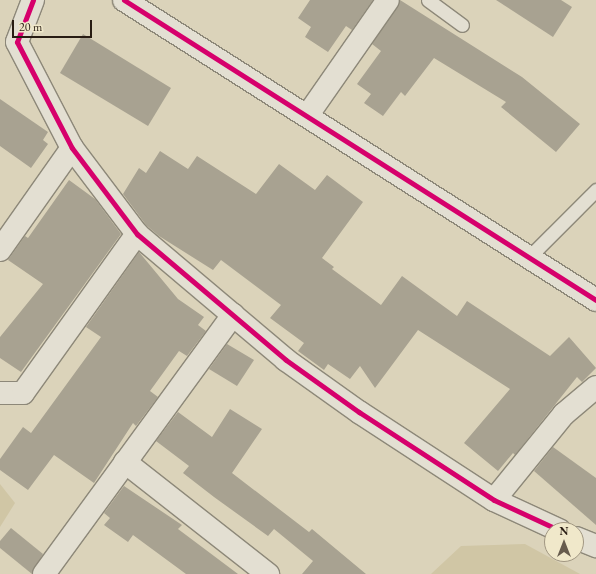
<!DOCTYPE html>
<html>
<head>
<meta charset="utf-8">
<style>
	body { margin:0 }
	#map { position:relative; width:596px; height:574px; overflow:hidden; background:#dbd3ba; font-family:"EB Garamond",serif }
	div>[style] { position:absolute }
	.green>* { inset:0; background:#d0c6a5 }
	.building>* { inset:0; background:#a8a291 }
	.roads { filter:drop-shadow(1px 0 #8d8879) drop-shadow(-1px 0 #8d8879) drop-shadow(0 1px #8d8879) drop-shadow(0 -1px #8d8879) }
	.service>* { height:13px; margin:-6.5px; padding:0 6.5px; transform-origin:6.5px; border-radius:6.5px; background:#e3dfd2 }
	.minor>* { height:22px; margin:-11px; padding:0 11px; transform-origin:11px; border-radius:11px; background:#e3dfd2 }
	.tertiary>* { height:22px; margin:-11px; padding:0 11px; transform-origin:11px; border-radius:11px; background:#e3dfd2 }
	.cycleway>* { height:5px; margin:-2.5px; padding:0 2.5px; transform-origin:2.5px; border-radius:2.5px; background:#d6006c }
	span { translate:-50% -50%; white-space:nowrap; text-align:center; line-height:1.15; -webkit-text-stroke:3.5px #f0e8ca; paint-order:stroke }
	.north { position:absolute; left:544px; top:522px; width:40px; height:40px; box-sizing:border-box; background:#f0e8ca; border:1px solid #a09681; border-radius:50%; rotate:0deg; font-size:11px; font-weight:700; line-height:16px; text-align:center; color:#281c13 }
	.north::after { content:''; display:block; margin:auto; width:14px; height:18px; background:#675c4d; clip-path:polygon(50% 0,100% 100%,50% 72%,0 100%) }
	.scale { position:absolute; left:12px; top:20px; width:80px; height:18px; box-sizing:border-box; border:2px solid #281c13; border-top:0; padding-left:5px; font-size:12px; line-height:14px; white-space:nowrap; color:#281c13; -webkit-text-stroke:3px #f0e8ca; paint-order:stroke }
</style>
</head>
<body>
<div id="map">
	<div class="green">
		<i style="clip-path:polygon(0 484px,15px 503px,0 527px)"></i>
		<i style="clip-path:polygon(525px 544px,580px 574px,431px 574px,461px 546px)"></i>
	</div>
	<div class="building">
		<i style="clip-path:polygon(310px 0,373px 0,352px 30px,346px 26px,328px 52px,305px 37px,311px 27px,298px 18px)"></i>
		<i style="clip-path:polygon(400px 0,522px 77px,580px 124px,556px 152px,501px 107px,506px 102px,434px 58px,405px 96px,401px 92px,383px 116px,364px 103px,371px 94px,357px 84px,381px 51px,372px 44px)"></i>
		<i style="clip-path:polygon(496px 0,561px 0,572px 7px,553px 37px)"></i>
		<i style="clip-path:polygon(83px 34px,171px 88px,148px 126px,60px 73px)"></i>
		<i style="clip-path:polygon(0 99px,48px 132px,43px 140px,48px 144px,31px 168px,0 146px)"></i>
		<i style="clip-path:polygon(160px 151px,188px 169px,197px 156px,256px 194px,279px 164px,315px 190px,327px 175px,363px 202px,322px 258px,334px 267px,332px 269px,381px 305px,402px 276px,457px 316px,467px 301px,550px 356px,569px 337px,596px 368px,582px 382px,577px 377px,515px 455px,513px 453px,498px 471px,464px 443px,510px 389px,418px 330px,375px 388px,360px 366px,350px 379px,328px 364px,324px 370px,298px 351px,304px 343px,270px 318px,281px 305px,221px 260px,213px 270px,159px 236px,146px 225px,123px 194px,139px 168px,146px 173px)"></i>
		<i style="clip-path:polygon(69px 180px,95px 199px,121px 234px,21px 372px,0 358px,0 337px,43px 284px,8px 260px,25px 236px,28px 238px)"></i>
		<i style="clip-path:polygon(139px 252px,178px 299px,204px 317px,198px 325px,206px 331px,187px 356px,179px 351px,150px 391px,158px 397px,136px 426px,133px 423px,94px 483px,54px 455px,28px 490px,0 470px,0 459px,23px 427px,31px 433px,101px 337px,86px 327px)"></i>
		<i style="clip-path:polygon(227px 344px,254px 360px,237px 386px,209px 369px)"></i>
		<i style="clip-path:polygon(230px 409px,262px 429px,232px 473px,309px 532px,312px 529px,366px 574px,302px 574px,313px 561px,274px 529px,268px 536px,214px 497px,183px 473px,189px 466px,156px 441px,178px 412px,212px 437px)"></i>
		<i style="clip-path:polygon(553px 447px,596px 478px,596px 525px,534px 471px)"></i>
		<i style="clip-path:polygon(124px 486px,182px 525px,178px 529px,238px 574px,186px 574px,133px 535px,128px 542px,104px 525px,110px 518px,104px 513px)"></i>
		<i style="clip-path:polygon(11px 528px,43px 554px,32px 574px,0 548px,0 541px)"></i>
	</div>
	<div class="roads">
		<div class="service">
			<i style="left:428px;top:0;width:42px;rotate:36.3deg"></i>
			<i style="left:529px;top:257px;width:95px;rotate:-45deg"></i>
		</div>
		<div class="minor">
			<i style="left:33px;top:0;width:45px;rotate:110.9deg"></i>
			<i style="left:17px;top:42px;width:119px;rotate:62.6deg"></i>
			<i style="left:72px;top:148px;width:108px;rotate:52.9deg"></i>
			<i style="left:137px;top:234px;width:195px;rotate:40.2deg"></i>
			<i style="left:286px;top:360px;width:90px;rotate:35.5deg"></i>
			<i style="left:359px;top:412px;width:161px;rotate:33.1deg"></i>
			<i style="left:494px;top:500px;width:72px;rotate:24.8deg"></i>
			<i style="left:307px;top:116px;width:141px;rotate:-55.1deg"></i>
			<i style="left:0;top:250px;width:125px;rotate:-54.8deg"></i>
			<i style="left:0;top:393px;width:23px"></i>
			<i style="left:23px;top:393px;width:196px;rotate:-54.4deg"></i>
			<i style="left:125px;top:462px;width:182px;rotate:38.1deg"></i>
			<i style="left:494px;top:500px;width:111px;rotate:-50.9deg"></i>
			<i style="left:564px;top:414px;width:42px;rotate:-40.2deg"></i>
			<i style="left:576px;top:538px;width:22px;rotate:22deg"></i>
			<i style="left:44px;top:574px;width:321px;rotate:-53.9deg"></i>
		</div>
		<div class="tertiary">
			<i style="left:124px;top:0;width:559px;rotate:32.44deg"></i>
		</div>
	</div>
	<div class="cycleway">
		<i style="left:33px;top:0;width:45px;rotate:110.9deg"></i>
		<i style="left:17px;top:42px;width:119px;rotate:62.6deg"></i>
		<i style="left:72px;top:148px;width:108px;rotate:52.9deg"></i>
		<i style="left:137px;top:234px;width:195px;rotate:40.2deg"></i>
		<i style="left:286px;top:360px;width:90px;rotate:35.5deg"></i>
		<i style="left:359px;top:412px;width:161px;rotate:33.1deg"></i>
		<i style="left:494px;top:500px;width:72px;rotate:24.8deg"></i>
		<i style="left:124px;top:0;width:559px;rotate:32.44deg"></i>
	</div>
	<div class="north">N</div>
	<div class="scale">20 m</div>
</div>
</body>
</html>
